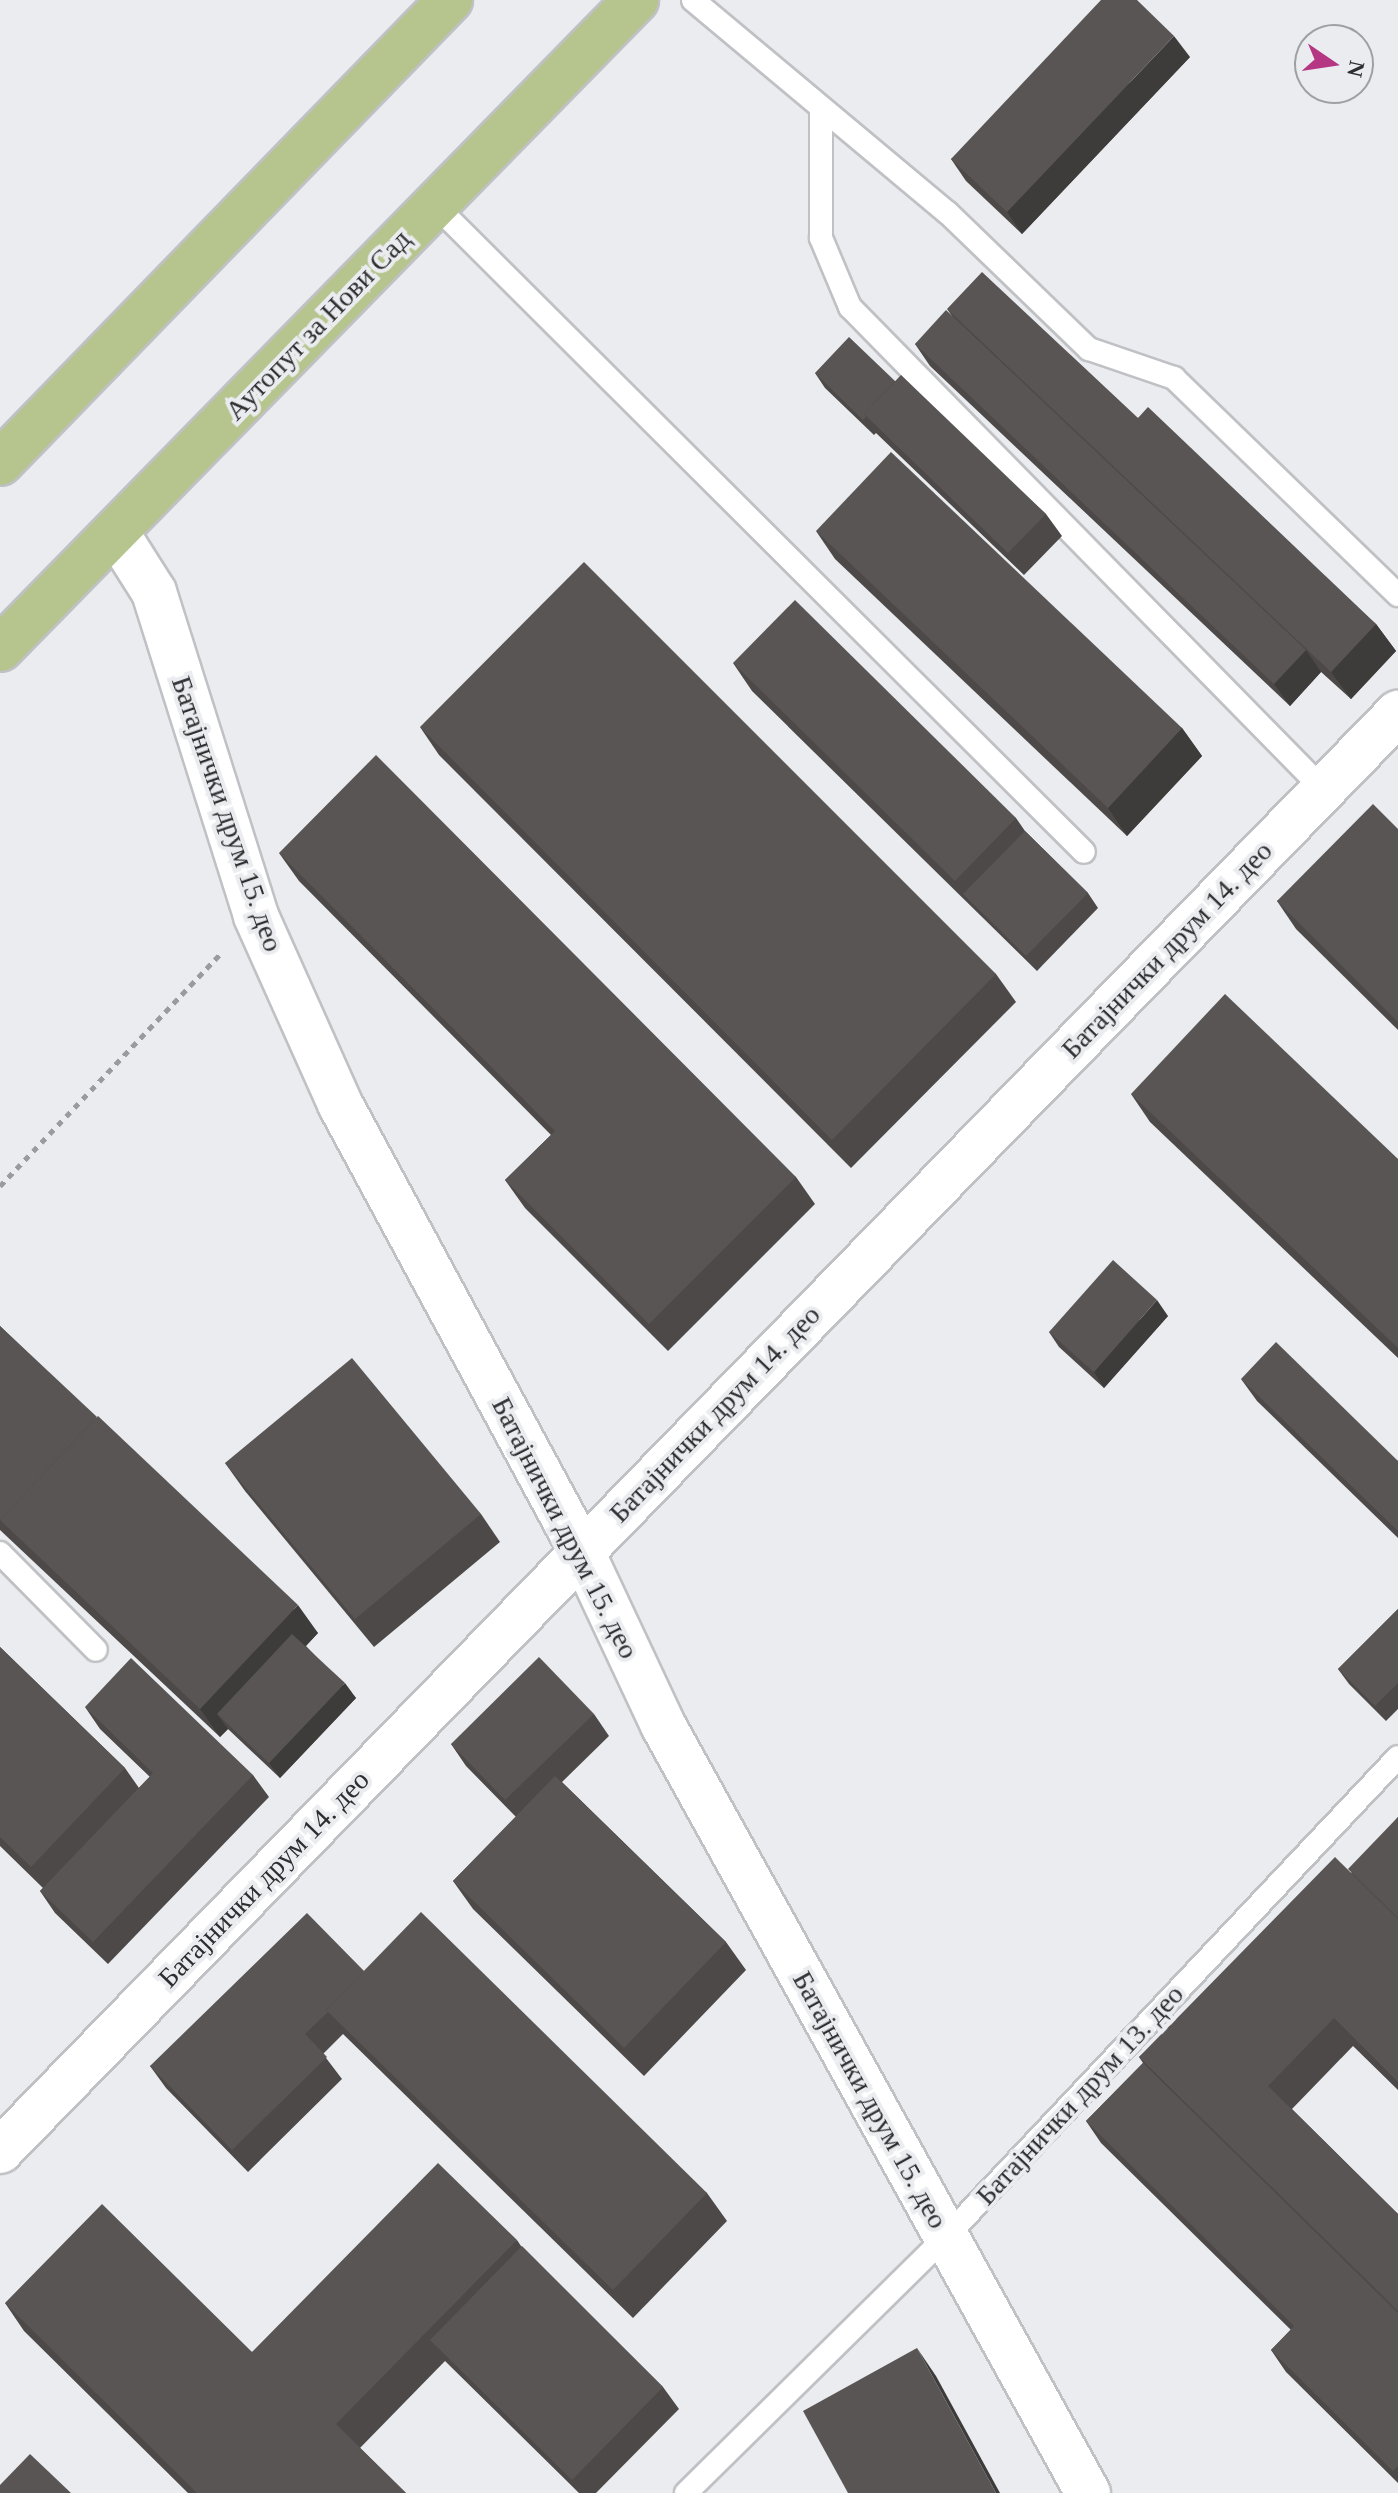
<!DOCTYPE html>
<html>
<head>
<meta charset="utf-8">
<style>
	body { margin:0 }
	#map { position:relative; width:1398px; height:2493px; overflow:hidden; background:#eaecef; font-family:"Times New Roman",serif }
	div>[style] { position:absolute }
	.path>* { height:5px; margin-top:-2.5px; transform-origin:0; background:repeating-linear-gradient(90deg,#9a9b9e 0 6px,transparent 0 12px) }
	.roads { filter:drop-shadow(2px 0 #c0c1c5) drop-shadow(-2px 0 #c0c1c5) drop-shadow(0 2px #c0c1c5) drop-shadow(0 -2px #c0c1c5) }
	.lane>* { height:22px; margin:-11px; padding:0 11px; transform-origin:11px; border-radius:11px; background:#fff }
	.street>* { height:44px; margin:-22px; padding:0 22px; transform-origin:22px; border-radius:22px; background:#fff }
	.primary>* { height:44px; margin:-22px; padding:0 22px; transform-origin:22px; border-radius:22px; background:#b6c48e }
	.wall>* { inset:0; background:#4d4948 }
	.shaded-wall>* { inset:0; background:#3e3c3b }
	.building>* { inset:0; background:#595554 }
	span { translate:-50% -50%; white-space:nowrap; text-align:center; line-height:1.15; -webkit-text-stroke:8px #eaecef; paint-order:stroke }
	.street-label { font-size:28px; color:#2e2e30 }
	.north { position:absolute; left:1294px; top:24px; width:80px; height:80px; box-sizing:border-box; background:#eaecef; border:2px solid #9fa0a3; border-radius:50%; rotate:103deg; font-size:22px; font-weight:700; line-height:32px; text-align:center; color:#2e2e30 }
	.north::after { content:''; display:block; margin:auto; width:28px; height:36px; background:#b53683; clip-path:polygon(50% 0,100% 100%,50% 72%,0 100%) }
</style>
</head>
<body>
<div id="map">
	<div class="path">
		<i style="left:0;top:1186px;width:323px;rotate:-46.5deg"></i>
	</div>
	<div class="roads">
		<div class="lane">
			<i style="left:693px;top:0;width:332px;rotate:39.9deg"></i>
			<i style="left:948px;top:213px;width:196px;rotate:44deg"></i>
			<i style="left:1089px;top:349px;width:90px;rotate:18.8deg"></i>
			<i style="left:1174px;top:378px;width:312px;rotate:44.1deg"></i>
			<i style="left:821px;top:111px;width:127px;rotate:90deg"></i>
			<i style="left:821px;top:238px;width:75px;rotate:67.2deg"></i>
			<i style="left:850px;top:307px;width:675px;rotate:45.54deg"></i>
			<i style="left:435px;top:205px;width:916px;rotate:44.91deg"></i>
			<i style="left:0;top:1553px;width:136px;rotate:45.3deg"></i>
			<i style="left:686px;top:2493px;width:365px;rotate:-44.6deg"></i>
			<i style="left:946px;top:2237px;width:659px;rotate:-46.72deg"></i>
		</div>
		<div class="street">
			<i style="left:116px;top:532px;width:71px;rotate:57.7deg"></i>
			<i style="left:154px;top:592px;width:340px;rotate:72.5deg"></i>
			<i style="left:256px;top:916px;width:206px;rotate:65.9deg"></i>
			<i style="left:340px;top:1104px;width:509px;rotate:61.62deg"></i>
			<i style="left:582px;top:1552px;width:191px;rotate:64.9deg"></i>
			<i style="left:663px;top:1725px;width:878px;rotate:61.04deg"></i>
			<i style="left:0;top:2151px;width:2006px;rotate:-45.81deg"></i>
		</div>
		<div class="primary">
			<i style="left:0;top:463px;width:646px;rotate:-45.82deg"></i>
			<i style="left:0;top:649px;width:909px;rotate:-45.58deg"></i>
		</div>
	</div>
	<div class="wall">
		<i style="clip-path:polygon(1190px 57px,1022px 234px,966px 181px,951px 159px)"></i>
		<i style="clip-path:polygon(947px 309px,1138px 418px,1376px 624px,1396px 651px,1351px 699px,1320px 671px,1321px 672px,1290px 706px,930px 366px,915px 344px,952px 316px)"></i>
		<i style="clip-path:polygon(815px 373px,895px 381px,1046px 514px,1062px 536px,1024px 575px,876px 433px,874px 435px,825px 388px)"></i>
		<i style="clip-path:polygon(816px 531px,1182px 728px,1202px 756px,1127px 836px,835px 559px)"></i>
		<i style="clip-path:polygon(733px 663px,1016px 818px,1025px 831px,1088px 893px,1098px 908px,1037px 971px,752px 691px)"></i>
		<i style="clip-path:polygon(420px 727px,996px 974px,1016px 1002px,851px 1168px,439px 755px)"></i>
		<i style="clip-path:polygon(1398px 829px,1398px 1030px,1296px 929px,1277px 901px)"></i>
		<i style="clip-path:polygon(279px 853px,796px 1177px,815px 1204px,668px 1351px,525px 1208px,505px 1180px,551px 1135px,299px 881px)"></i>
		<i style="clip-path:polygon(1131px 1094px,1398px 1159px,1398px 1358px,1150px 1122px)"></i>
		<i style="clip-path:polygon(1168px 1316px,1104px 1388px,1059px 1347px,1049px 1332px)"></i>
		<i style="clip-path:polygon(0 1326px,318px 1633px,306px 1646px,356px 1698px,280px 1778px,228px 1729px,220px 1737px,0 1530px)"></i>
		<i style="clip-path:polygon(1241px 1379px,1398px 1461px,1398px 1538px,1257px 1401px)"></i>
		<i style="clip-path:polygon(225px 1463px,481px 1514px,500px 1542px,374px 1647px,245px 1491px)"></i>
		<i style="clip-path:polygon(1398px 1609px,1398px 1709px,1386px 1721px,1349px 1684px,1338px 1669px)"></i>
		<i style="clip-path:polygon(0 1647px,125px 1768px,139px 1788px,150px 1777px,100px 1729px,85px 1707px,253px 1775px,269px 1797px,108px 1964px,55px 1913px,40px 1891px,43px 1888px,0 1846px)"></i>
		<i style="clip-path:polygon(594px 1714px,609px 1736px,562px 1782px,726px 1942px,746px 1970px,644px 2076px,473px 1909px,453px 1881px,516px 1817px,466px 1766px,451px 1744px)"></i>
		<i style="clip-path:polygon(1398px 1817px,1398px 2090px,1353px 2046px,1292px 2109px,1398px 2214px,1398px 2483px,1286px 2372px,1271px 2350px,1291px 2330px,1101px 2143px,1086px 2121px,1143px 2063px,1139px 2057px,1351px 1873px)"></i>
		<i style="clip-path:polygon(364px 1971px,707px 2193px,727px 2221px,633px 2318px,343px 2034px,323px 2054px,342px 2079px,248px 2172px,166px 2088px,150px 2066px)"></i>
		<i style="clip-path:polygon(517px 2240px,521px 2246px,663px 2387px,679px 2409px,596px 2493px,579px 2493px,445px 2361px,360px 2448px,406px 2493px,188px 2493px,24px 2331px,5px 2303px,252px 2352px)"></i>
	</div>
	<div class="shaded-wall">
		<i style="clip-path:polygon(1174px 36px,1190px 57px,1022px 234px,1007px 212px)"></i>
		<i style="clip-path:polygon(1376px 624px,1396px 651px,1351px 699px,1331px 672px)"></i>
		<i style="clip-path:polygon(1306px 650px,1321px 672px,1290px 706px,1274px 684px)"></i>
		<i style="clip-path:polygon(1182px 728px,1202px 756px,1127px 836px,1108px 808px)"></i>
		<i style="clip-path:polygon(1157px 1300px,1168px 1316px,1104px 1388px,1094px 1372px)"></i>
		<i style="clip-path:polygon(298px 1605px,318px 1633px,230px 1726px,217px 1714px,228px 1729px,220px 1737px,200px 1709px)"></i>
		<i style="clip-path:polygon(345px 1683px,356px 1698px,280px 1778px,269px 1763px)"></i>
		<i style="clip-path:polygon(917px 2348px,936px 2376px,1000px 2493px,996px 2493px)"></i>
	</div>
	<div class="building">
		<i style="clip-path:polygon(1101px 0,1137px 0,1174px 36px,1007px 212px,951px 159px)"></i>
		<i style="clip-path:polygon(982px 272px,1138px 418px,1148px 407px,1376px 624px,1331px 672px,947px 309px)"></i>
		<i style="clip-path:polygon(946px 310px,1306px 650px,1274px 684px,915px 344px)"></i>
		<i style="clip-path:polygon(849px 337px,895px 381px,864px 414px,866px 417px,863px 420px,815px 373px)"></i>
		<i style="clip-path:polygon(901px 375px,1046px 514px,1008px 553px,864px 414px)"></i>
		<i style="clip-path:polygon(891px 452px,1182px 728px,1108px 808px,816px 531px)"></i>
		<i style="clip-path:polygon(584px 562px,996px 974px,832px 1140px,420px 727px)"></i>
		<i style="clip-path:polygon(795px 600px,1016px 818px,955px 881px,733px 663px)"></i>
		<i style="clip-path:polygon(376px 755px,796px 1177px,649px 1324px,505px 1180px,555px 1131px,279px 853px)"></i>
		<i style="clip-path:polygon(1373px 804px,1398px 829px,1398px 1022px,1277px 901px)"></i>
		<i style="clip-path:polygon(1025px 831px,1088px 893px,1026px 956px,963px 894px)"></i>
		<i style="clip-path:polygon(1225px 994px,1398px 1159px,1398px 1348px,1131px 1094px)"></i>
		<i style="clip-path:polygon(1113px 1260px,1157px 1300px,1094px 1372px,1049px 1332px)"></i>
		<i style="clip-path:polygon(0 1326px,97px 1417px,0 1520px)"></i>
		<i style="clip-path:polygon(1276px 1342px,1398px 1461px,1398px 1531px,1241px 1379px)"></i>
		<i style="clip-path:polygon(352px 1358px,481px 1514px,355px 1619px,225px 1463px)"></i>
		<i style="clip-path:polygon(98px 1416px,298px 1605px,200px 1709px,0 1520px)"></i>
		<i style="clip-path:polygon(1398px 1609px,1398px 1683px,1375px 1706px,1338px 1669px)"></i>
		<i style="clip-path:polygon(292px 1634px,345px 1683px,269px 1763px,217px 1714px)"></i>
		<i style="clip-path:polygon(0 1647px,125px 1768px,31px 1867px,0 1837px)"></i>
		<i style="clip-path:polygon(539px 1657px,594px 1714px,505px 1800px,451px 1744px)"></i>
		<i style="clip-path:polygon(131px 1658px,253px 1775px,93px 1942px,40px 1891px,153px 1773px,85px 1707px)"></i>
		<i style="clip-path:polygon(555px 1776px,726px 1942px,624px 2048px,453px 1881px)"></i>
		<i style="clip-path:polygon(1398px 1817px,1398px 1918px,1348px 1869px)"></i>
		<i style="clip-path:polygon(1335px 1857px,1398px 1919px,1398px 2082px,1334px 2018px,1268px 2086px,1398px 2214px,1398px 2311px,1139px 2057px)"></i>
		<i style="clip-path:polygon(421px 1912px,707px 2193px,613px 2290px,326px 2010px)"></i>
		<i style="clip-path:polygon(307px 1913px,364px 1971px,326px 2010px,328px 2012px,305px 2034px,327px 2057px,232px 2150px,150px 2066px)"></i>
		<i style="clip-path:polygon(1143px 2063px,1398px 2313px,1398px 2466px,1393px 2471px,1271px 2350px,1294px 2326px,1086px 2121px)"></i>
		<i style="clip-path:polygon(438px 2163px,517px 2240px,336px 2424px,406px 2493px,197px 2493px,5px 2303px,102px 2204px,252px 2352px)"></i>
		<i style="clip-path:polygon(522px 2246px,663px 2387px,572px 2480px,430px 2340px)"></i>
		<i style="clip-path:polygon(917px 2348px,996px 2493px,848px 2493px,803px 2411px)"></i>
		<i style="clip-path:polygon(30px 2454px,71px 2493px,0 2493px,0 2485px)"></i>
	</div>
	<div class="street-label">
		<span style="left:318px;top:325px;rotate:-46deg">Аутопут за Нови Сад</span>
		<span style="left:227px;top:814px;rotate:71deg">Батајнички друм 15. део</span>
		<span style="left:1167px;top:950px;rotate:-46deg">Батајнички друм 14. део</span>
		<span style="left:715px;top:1414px;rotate:-46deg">Батајнички друм 14. део</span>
		<span style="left:565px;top:1528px;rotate:63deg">Батајнички друм 15. део</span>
		<span style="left:264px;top:1879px;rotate:-46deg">Батајнички друм 14. део</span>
		<span style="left:1080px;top:2095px;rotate:-47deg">Батајнички друм 13. део</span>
		<span style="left:870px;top:2100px;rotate:61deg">Батајнички друм 15. део</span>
	</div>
	<div class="north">N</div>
</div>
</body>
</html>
